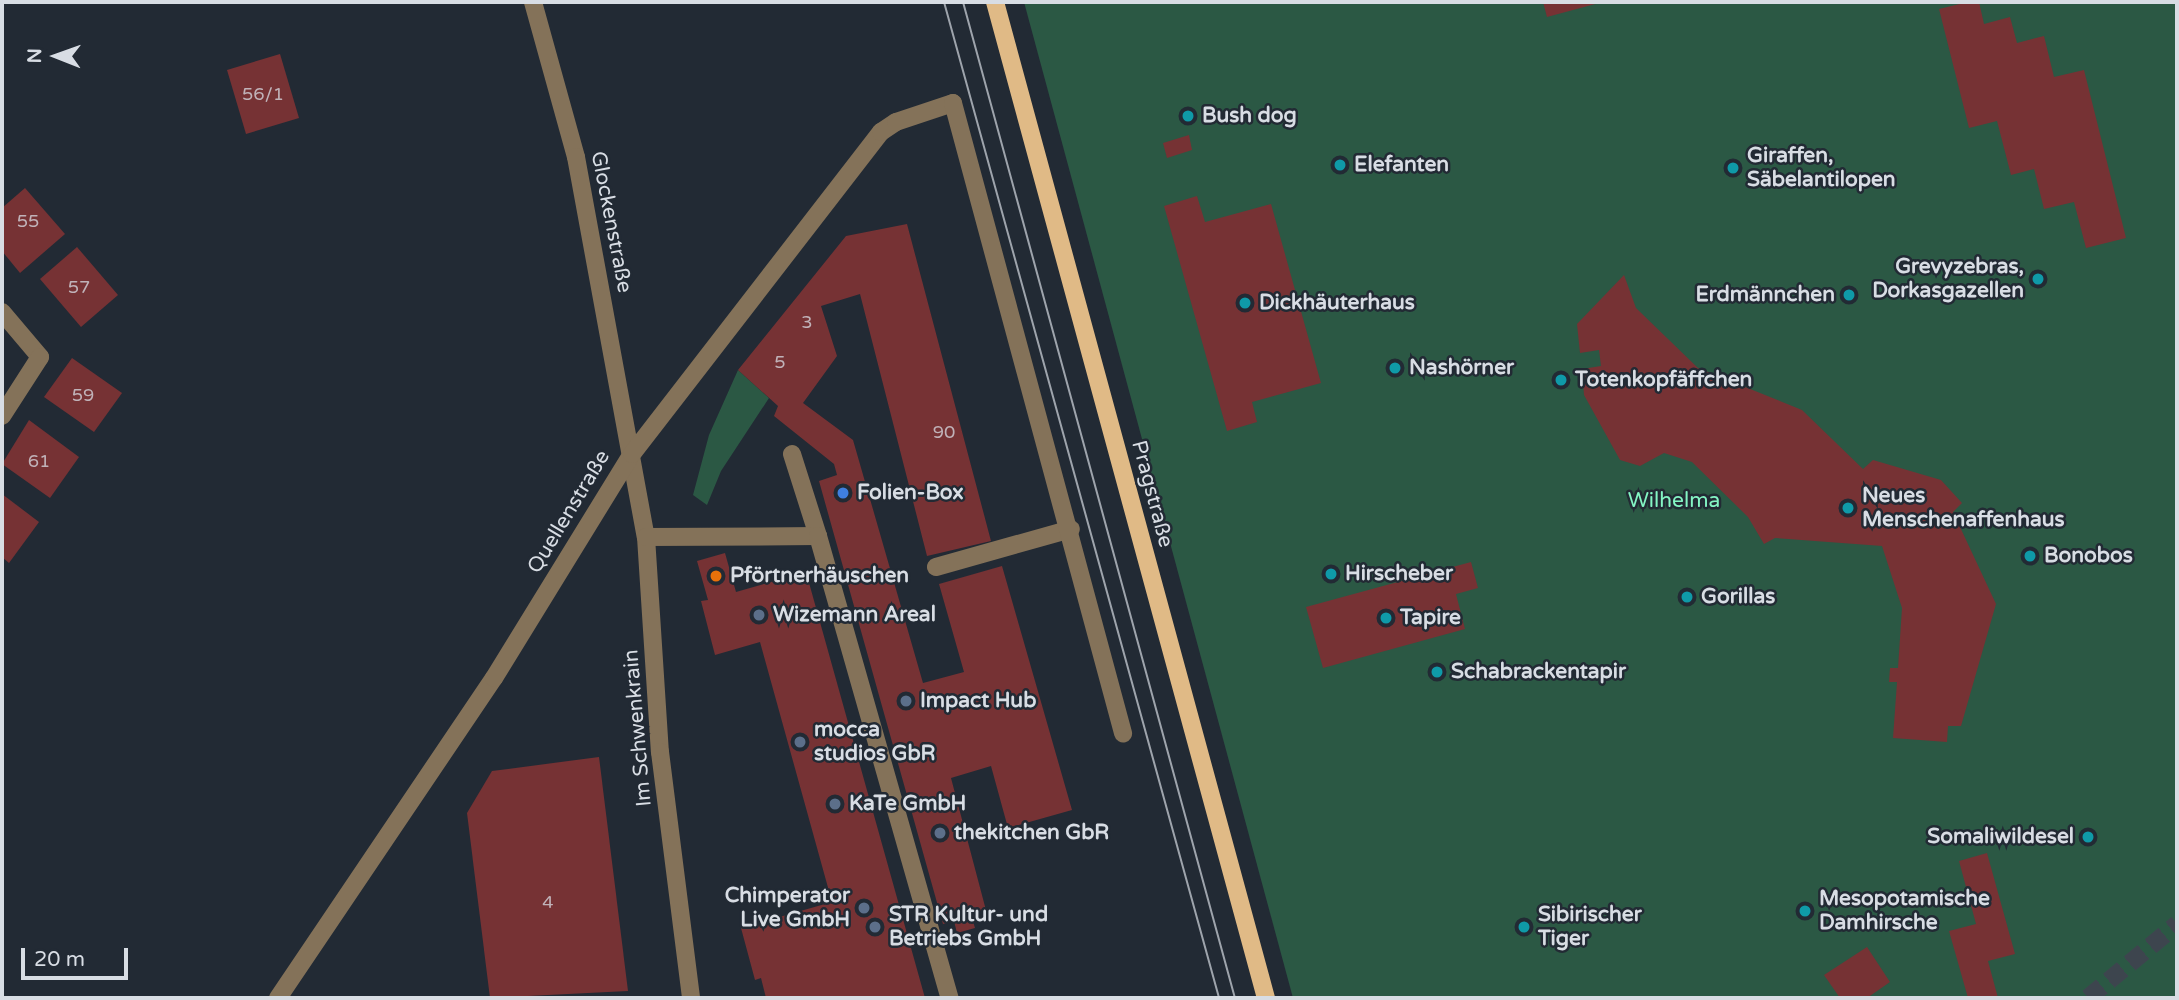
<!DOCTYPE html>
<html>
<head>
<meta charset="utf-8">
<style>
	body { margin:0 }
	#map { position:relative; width:2179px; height:1000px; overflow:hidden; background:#222a34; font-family:"Varela Round",sans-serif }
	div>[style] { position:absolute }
	.green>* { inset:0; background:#2b5844 }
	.building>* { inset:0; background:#763234 }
	.major-tunnel>* { height:18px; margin-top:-9px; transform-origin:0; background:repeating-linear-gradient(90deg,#3d454e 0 18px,transparent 0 27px) }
	.minor>* { height:18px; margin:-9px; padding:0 9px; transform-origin:9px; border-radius:9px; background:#847259 }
	.major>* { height:18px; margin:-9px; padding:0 9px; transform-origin:9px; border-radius:9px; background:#e0ba86 }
	.tram>* { height:2px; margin:-1px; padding:0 1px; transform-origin:1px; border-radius:1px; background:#9ea4ac }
	.dots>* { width:19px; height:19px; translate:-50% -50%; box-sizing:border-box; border:4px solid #222a34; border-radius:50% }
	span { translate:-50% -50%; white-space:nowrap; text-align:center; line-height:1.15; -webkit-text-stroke:5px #222a34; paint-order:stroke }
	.number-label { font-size:18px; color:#c0b2b8 }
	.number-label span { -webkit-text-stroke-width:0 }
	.poi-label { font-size:21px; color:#d8dde4; font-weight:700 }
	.left { translate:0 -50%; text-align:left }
	.right { translate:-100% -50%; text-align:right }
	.street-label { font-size:21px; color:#d8dde4 }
	.park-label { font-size:21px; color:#84f5c4 }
	.frame { position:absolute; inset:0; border:4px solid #d8dde4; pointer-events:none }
	.north { position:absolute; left:21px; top:21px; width:70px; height:70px; -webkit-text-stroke:5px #222a34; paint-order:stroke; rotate:271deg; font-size:19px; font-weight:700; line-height:28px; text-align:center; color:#d8dde4 }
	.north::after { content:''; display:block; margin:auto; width:24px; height:32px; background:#d8dde4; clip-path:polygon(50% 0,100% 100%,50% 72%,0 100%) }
	.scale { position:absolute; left:21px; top:948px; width:107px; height:32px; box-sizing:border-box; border:4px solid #d8dde4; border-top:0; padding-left:9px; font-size:21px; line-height:24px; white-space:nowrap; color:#d8dde4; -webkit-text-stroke:5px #222a34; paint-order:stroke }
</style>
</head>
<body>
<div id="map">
	<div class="green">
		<i style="clip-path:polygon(1024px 2px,2177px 2px,2177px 998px,1293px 998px)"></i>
		<i style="clip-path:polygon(738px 370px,769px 398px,721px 471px,707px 505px,693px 495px,709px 435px)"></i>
	</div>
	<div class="building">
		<i style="clip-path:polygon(1543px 2px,1599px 2px,1599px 3px,1547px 17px)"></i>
		<i style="clip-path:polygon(1968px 2px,1979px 2px,1984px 24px,2010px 17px,2017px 43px,2044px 36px,2054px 77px,2084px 70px,2126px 238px,2086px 248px,2074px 202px,2044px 209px,2034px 169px,2011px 175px,1997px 121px,1969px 128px,1939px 9px)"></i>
		<i style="clip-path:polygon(280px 54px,299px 118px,246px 134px,227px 70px)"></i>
		<i style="clip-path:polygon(1189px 135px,1192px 150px,1167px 158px,1163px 143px)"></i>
		<i style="clip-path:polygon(25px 188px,65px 234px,20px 273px,2px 251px,2px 208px)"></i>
		<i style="clip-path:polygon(1197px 196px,1205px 222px,1271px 204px,1321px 383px,1252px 402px,1257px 422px,1227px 431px,1164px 206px)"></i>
		<i style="clip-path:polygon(907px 224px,991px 541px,927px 556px,860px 294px,821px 306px,837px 356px,803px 403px,853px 440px,923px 683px,964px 672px,939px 584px,1002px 566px,1072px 810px,1008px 828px,991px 766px,951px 778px,987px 914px,972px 918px,975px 928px,957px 933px,954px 921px,943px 924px,819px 481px,837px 475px,834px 464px,774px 416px,778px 406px,738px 370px,846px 236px)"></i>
		<i style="clip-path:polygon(77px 247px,118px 295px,81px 327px,40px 279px)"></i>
		<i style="clip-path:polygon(1624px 275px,1636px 308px,1698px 368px,1802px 410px,1863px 469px,1873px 460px,1941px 480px,1962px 503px,1953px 512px,1996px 604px,1961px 726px,1948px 726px,1947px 742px,1893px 738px,1897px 682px,1889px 682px,1890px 668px,1898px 668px,1902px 608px,1882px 546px,1775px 538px,1764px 544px,1748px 517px,1692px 462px,1664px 453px,1640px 466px,1620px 460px,1584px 395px,1582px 369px,1601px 366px,1599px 350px,1580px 353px,1577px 324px)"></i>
		<i style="clip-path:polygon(72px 358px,122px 393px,94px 432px,44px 397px)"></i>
		<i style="clip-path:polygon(29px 420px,79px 457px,50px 498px,2px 464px)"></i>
		<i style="clip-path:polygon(2px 494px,39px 522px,9px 563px,2px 557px)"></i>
		<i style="clip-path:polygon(725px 553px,736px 592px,806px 572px,925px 998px,766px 998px,761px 978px,755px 980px,741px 928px,832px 902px,760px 642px,715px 655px,701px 601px,708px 600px,697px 561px)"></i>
		<i style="clip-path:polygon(1471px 562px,1478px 588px,1456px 594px,1465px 629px,1323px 668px,1306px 607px)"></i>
		<i style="clip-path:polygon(599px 757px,628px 991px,490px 998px,467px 813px,492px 771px)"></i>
		<i style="clip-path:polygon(1987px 853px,2015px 954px,1988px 961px,1998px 998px,1968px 998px,1949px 931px,1976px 924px,1959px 861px)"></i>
		<i style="clip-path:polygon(1867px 947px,1890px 982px,1867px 998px,1840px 998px,1824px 975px)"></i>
	</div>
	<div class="major-tunnel">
		<i style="left:2088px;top:998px;width:116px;rotate:-39.7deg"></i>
	</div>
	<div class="minor">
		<i style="left:533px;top:2px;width:161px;rotate:74.5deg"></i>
		<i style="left:576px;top:157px;width:386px;rotate:79.6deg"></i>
		<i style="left:646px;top:537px;width:215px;rotate:86.3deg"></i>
		<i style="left:660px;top:752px;width:248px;rotate:82.8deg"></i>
		<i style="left:2px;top:312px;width:59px;rotate:49.8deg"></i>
		<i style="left:40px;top:357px;width:70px;rotate:122.8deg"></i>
		<i style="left:792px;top:454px;width:86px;rotate:72.4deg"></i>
		<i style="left:646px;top:537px;width:172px;rotate:-0.3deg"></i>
		<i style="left:818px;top:536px;width:480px;rotate:74.1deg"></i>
		<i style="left:936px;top:567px;width:140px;rotate:-15.7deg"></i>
		<i style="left:278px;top:998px;width:386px;rotate:-56deg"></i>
		<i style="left:494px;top:678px;width:263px;rotate:-58.4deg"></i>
		<i style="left:632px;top:454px;width:407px;rotate:-52.3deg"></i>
		<i style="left:881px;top:132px;width:18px;rotate:-34deg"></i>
		<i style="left:896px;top:122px;width:60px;rotate:-18.4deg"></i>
		<i style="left:953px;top:103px;width:653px;rotate:74.9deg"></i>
	</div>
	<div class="major">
		<i style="left:995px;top:2px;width:1032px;rotate:74.78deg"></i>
	</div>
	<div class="tram">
		<i style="left:944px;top:2px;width:1033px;rotate:74.56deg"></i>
		<i style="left:963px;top:2px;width:1032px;rotate:74.73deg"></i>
	</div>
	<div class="dots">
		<i style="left:1188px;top:116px;background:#0f9aa8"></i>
		<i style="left:1340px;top:165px;background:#0f9aa8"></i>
		<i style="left:1733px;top:168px;background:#0f9aa8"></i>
		<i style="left:2038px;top:279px;background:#0f9aa8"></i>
		<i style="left:1849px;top:295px;background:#0f9aa8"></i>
		<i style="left:1245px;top:303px;background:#0f9aa8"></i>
		<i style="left:1395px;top:368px;background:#0f9aa8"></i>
		<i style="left:1561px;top:380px;background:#0f9aa8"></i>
		<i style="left:843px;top:493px;background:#3f7fe0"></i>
		<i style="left:1848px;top:508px;background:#0f9aa8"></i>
		<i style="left:2030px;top:556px;background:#0f9aa8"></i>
		<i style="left:1331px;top:574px;background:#0f9aa8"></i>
		<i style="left:716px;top:576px;background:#e8710a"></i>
		<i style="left:1687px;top:597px;background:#0f9aa8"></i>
		<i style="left:759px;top:615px;background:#5c6f8a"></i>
		<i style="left:1386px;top:618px;background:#0f9aa8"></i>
		<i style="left:1437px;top:672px;background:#0f9aa8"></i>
		<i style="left:906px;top:701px;background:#5c6f8a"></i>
		<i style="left:800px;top:742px;background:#5c6f8a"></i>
		<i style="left:835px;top:804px;background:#5c6f8a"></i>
		<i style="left:940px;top:833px;background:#5c6f8a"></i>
		<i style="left:2088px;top:837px;background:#0f9aa8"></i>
		<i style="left:864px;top:908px;background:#5c6f8a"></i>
		<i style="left:1805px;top:911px;background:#0f9aa8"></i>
		<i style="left:875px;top:927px;background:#5c6f8a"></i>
		<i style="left:1524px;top:927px;background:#0f9aa8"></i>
	</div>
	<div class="number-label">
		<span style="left:263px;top:94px">56/1</span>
		<span style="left:28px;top:221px">55</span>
		<span style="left:79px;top:287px">57</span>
		<span style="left:807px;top:322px">3</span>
		<span style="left:780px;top:362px">5</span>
		<span style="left:83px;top:395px">59</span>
		<span style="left:944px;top:432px">90</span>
		<span style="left:39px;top:461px">61</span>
		<span style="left:548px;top:902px">4</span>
	</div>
	<div class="poi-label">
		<span class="left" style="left:1202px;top:116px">Bush dog</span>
		<span class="left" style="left:1747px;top:168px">Giraffen,<br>Säbelantilopen</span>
		<span class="left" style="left:1354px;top:165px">Elefanten</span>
		<span class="right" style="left:2024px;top:279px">Grevyzebras,<br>Dorkasgazellen</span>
		<span class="right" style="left:1835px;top:295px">Erdmännchen</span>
		<span class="left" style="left:1259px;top:303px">Dickhäuterhaus</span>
		<span class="left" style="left:1409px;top:368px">Nashörner</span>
		<span class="left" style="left:1575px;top:380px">Totenkopfäffchen</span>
		<span class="left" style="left:857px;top:493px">Folien-Box</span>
		<span class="left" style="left:1862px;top:508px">Neues<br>Menschenaffenhaus</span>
		<span class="left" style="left:2044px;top:556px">Bonobos</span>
		<span class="left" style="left:1345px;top:574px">Hirscheber</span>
		<span class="left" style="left:730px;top:576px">Pförtnerhäuschen</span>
		<span class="left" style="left:1701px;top:597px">Gorillas</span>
		<span class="left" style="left:773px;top:615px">Wizemann Areal</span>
		<span class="left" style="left:1400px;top:618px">Tapire</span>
		<span class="left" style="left:1451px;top:672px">Schabrackentapir</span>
		<span class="left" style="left:920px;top:701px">Impact Hub</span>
		<span class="left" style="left:814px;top:742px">mocca<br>studios GbR</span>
		<span class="left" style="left:849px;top:804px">KaTe GmbH</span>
		<span class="left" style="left:954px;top:833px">thekitchen GbR</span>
		<span class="right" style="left:2074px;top:837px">Somaliwildesel</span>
		<span class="right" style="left:850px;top:908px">Chimperator<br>Live GmbH</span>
		<span class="left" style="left:1819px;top:911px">Mesopotamische<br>Damhirsche</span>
		<span class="left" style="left:889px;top:927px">STR Kultur- und<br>Betriebs GmbH</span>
		<span class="left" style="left:1538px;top:927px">Sibirischer<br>Tiger</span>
	</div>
	<div class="street-label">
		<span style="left:611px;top:222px;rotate:79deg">Glockenstraße</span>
		<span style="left:1152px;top:494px;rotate:75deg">Pragstraße</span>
		<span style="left:569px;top:512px;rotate:-59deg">Quellenstraße</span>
		<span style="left:638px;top:728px;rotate:-95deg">Im Schwenkrain</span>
	</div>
	<div class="park-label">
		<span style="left:1674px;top:501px">Wilhelma</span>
	</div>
	<div class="frame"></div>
	<div class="north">N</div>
	<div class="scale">20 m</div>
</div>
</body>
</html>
